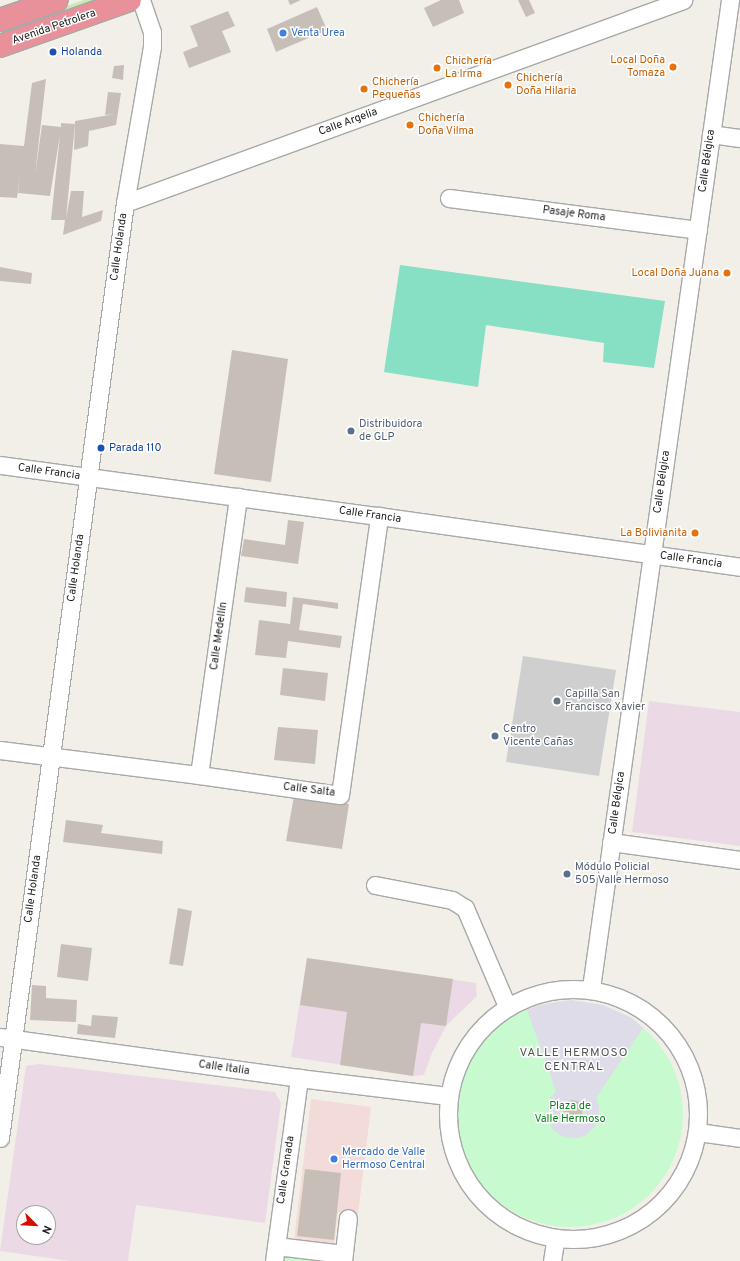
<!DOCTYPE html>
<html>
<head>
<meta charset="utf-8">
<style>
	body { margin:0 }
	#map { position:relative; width:740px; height:1261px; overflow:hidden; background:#f2efe8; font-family:Overpass,sans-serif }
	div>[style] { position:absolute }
	.commercial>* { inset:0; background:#f2dbd8 }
	.industrial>* { inset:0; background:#ebdae6 }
	.religious>* { inset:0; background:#cfcfcf }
	.grass>* { inset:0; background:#c8ebaf }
	.park>* { inset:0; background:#c7face }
	.round { border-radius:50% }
	.pitch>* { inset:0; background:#87e0c4 }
	.plaza>* { inset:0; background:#dddce8 }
	.building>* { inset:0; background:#c7bfb7 }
	.roads { filter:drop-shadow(1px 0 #a8a8a8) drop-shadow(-1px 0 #a8a8a8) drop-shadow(0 1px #a8a8a8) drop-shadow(0 -1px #a8a8a8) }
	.minor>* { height:17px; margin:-8.5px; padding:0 8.5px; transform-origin:8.5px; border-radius:8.5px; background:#fff }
	.minor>.ring { margin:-8.5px; padding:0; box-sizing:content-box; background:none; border:17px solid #fff; border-radius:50% }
	.highway>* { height:22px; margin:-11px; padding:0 11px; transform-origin:11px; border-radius:11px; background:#e8919b }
	.dots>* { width:11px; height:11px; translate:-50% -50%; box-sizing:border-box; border:2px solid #fff; border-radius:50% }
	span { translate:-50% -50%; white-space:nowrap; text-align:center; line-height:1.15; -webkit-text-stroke:3px #fff; paint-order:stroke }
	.street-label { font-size:11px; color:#212121 }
	.shop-label { font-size:11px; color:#366cbe }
	.left { translate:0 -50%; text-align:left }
	.transit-label { font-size:11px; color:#164399 }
	.food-label { font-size:11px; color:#c56008 }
	.right { translate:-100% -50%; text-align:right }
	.service-label { font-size:11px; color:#4e5e75 }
	.worship-label { font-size:11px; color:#5b616d }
	.park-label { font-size:11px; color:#0c831e }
	.neighbourhood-label { font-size:12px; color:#545454; letter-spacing:1px }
	.north { position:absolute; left:16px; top:1205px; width:40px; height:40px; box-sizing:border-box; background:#fff; border:1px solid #a6a6a6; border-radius:50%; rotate:114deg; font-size:11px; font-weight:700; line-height:16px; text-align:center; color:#212121 }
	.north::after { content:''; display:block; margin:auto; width:14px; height:18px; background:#d30f00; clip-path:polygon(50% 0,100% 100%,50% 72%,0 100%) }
</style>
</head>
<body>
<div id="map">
	<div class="commercial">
		<i style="clip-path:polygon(311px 1099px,371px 1107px,358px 1214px,338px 1212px,334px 1245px,294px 1240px)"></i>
	</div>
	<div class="industrial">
		<i style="clip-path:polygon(649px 701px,740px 712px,740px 846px,632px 832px)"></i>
		<i style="clip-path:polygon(307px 958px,476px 983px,477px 996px,446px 1026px,432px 1053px,424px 1075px,413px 1076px,291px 1057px)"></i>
		<i style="clip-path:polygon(evenodd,39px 1064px,275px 1092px,281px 1103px,265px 1223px,136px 1205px,128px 1261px,70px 1261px,0 1251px,26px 1066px,39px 1064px,24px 1213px,48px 1213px,48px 1237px,24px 1237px,24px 1213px)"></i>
	</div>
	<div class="religious">
		<i style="clip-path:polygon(523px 656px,616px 670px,599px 776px,506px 762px)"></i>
	</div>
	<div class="grass">
		<i style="clip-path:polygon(84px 0,102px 0,0 36px,0 29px)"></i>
	</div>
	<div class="park">
		<i class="round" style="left:457px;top:1001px;width:226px;height:226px"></i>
		<i style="clip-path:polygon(286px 1256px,328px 1261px,286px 1261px)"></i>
	</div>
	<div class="pitch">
		<i style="clip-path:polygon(400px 265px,665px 301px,654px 368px,603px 362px,604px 343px,486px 325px,478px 387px,384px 372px)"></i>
	</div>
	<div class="plaza">
		<i style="clip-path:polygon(evenodd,571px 1000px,603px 1005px,632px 1018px,643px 1028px,596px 1098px,599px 1106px,599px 1115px,597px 1124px,585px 1136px,577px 1138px,568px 1138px,560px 1135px,553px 1130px,549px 1122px,548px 1105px,551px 1097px,556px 1091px,527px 1010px,539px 1005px,571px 1000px,575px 1100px,582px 1104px,584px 1112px,579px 1119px,571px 1121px,564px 1116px,563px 1108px,567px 1102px,575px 1100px)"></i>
	</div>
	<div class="building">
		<i style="clip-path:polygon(288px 0,301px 0,290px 5px)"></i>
		<i style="clip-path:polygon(441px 0,459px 0,464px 13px,433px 27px,424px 8px)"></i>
		<i style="clip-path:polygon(518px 0,529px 0,535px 13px,526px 17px)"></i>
		<i style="clip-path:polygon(317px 7px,327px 30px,276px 52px,267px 29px)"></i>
		<i style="clip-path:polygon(228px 11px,235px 26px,222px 31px,231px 52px,189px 68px,183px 52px,198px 46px,190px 26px)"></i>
		<i style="clip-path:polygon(124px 65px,123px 80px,112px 78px,114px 66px)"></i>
		<i style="clip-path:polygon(46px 79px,35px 175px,42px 125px,61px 127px,61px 123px,75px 124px,66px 218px,71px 191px,84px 191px,82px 217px,103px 210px,101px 221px,63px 235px,65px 220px,51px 220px,60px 135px,50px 196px,18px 193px,20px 175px,17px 198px,0 197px,0 144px,24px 146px,32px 83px)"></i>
		<i style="clip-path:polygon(108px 92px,121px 93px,116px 125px,89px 131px,88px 146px,74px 150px,75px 121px,115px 114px,105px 115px)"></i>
		<i style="clip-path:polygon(0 267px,32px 273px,31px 284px,0 281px)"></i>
		<i style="clip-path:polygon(232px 350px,288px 359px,271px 482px,214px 474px)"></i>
		<i style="clip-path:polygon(288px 520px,304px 522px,298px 564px,241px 556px,244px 539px,285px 545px)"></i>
		<i style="clip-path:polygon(246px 587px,287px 592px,286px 607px,244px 602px)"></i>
		<i style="clip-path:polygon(293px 597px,338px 603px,338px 609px,303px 604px,299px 630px,342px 636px,340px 648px,288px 641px,286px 658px,255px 655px,259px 620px,290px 624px)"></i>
		<i style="clip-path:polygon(283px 668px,328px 673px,325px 701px,280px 695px)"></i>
		<i style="clip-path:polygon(278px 727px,318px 730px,315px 764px,274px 760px)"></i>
		<i style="clip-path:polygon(294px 796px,349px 804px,342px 849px,286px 841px)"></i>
		<i style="clip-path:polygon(66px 820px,103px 825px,101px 833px,163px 841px,162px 854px,63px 842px)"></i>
		<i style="clip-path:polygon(178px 908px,192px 911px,183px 966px,169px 964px)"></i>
		<i style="clip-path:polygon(61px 944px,92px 948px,88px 981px,57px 977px)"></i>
		<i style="clip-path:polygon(307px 958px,453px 979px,446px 1026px,421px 1023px,413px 1076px,340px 1065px,347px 1012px,300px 1005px)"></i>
		<i style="clip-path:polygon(32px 985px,46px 986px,46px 998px,77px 1000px,76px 1022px,30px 1020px)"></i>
		<i style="clip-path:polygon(92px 1015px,118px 1017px,115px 1038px,77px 1034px,78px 1024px,91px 1026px)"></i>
		<i class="round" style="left:563px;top:1100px;width:20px;height:20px"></i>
		<i style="clip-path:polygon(305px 1169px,341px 1173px,334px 1240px,297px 1236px)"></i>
	</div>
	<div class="roads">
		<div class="minor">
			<i style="left:711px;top:134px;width:29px;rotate:8deg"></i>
			<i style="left:449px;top:198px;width:251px;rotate:7.3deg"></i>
			<i style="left:125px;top:203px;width:594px;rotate:-19.99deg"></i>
			<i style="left:0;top:465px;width:382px;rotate:7.7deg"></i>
			<i style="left:379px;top:516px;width:365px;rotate:8deg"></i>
			<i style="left:0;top:750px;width:201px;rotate:7.2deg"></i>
			<i style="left:199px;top:775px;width:142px;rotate:8.1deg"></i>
			<i style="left:340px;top:795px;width:282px;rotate:-82deg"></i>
			<i style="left:199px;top:775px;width:281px;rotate:-82deg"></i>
			<i style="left:611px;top:842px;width:130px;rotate:7.9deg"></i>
			<i style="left:375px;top:885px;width:78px;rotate:11deg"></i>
			<i style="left:452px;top:900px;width:15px;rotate:32deg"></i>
			<i style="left:465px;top:908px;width:107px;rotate:66.8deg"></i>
			<i style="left:591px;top:988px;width:998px;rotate:-81.99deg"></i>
			<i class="ring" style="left:448px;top:989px;width:233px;height:233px"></i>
			<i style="left:0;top:1037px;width:302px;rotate:7.8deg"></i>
			<i style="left:299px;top:1078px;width:150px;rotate:6.9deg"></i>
			<i style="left:698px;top:1132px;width:42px;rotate:8.1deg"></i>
			<i style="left:0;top:1138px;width:943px;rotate:-82.39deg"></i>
			<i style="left:125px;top:203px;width:159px;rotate:-80.2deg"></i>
			<i style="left:152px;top:46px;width:14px;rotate:-90deg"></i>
			<i style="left:152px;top:32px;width:34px;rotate:-109deg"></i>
			<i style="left:276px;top:1246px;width:68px;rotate:6.7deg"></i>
			<i style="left:274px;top:1261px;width:185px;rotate:-82.2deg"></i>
			<i style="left:343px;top:1261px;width:43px;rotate:-83.4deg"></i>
			<i style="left:552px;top:1261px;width:20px;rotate:-81deg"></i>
		</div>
		<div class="highway">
			<i style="left:0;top:20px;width:60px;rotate:-19.3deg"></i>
			<i style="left:0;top:46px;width:138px;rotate:-19.5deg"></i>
		</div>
	</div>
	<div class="dots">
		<i style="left:283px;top:33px;background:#3f7fe0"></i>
		<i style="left:53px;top:52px;background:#1a4fb4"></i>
		<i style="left:673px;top:67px;background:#e8710a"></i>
		<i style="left:437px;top:68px;background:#e8710a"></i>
		<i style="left:508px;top:85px;background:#e8710a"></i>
		<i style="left:364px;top:89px;background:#e8710a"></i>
		<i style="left:410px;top:125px;background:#e8710a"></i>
		<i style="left:727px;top:273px;background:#e8710a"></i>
		<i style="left:351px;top:431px;background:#5c6f8a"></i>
		<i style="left:101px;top:448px;background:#1a4fb4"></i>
		<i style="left:695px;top:533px;background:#e8710a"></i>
		<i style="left:557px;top:701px;background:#6b7280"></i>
		<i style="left:495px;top:736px;background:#5c6f8a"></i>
		<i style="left:567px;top:874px;background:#5c6f8a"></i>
		<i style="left:334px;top:1159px;background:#3f7fe0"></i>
	</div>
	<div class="street-label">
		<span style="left:54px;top:27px;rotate:-19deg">Avenida Petrolera</span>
		<span style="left:348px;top:122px;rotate:-20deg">Calle Argelia</span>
		<span style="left:707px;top:161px;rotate:-82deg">Calle Bélgica</span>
		<span style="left:574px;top:214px;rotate:7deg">Pasaje Roma</span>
		<span style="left:119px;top:247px;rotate:-82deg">Calle Holanda</span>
		<span style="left:49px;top:472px;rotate:8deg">Calle Francia</span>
		<span style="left:662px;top:482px;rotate:-82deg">Calle Bélgica</span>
		<span style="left:370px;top:515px;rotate:8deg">Calle Francia</span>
		<span style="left:691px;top:560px;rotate:8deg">Calle Francia</span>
		<span style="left:76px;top:568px;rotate:-82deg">Calle Holanda</span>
		<span style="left:219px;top:636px;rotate:-82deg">Calle Medellín</span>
		<span style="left:309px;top:790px;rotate:7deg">Calle Salta</span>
		<span style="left:617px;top:803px;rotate:-82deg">Calle Bélgica</span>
		<span style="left:33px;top:889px;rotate:-82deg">Calle Holanda</span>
		<span style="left:224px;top:1068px;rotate:8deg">Calle Italia</span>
		<span style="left:286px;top:1170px;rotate:-82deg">Calle Granada</span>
	</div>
	<div class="shop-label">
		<span class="left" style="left:291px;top:33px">Venta Urea</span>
		<span class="left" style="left:342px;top:1159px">Mercado de Valle<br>Hermoso Central</span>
	</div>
	<div class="transit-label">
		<span class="left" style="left:61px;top:52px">Holanda</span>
		<span class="left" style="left:109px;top:448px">Parada 110</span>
	</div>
	<div class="food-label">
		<span class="right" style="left:665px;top:67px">Local Doña<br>Tomaza</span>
		<span class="left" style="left:445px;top:68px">Chichería<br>La Irma</span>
		<span class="left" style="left:516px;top:85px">Chichería<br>Doña Hilaria</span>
		<span class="left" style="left:372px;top:89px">Chichería<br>Pequeñas</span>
		<span class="left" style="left:418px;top:125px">Chichería<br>Doña Vilma</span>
		<span class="right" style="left:719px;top:273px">Local Doña Juana</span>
		<span class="right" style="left:687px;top:533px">La Bolivianita</span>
	</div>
	<div class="service-label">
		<span class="left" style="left:359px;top:431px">Distribuidora<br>de GLP</span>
		<span class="left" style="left:503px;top:736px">Centro<br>Vicente Cañas</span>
		<span class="left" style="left:575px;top:874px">Módulo Policial<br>505 Valle Hermoso</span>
	</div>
	<div class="worship-label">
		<span class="left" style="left:565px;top:701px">Capilla San<br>Francisco Xavier</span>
	</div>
	<div class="park-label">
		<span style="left:570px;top:1113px">Plaza de<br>Valle Hermoso</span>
	</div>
	<div class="neighbourhood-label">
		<span style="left:574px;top:1061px">VALLE HERMOSO<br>CENTRAL</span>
	</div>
	<div class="north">N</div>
</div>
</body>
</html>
